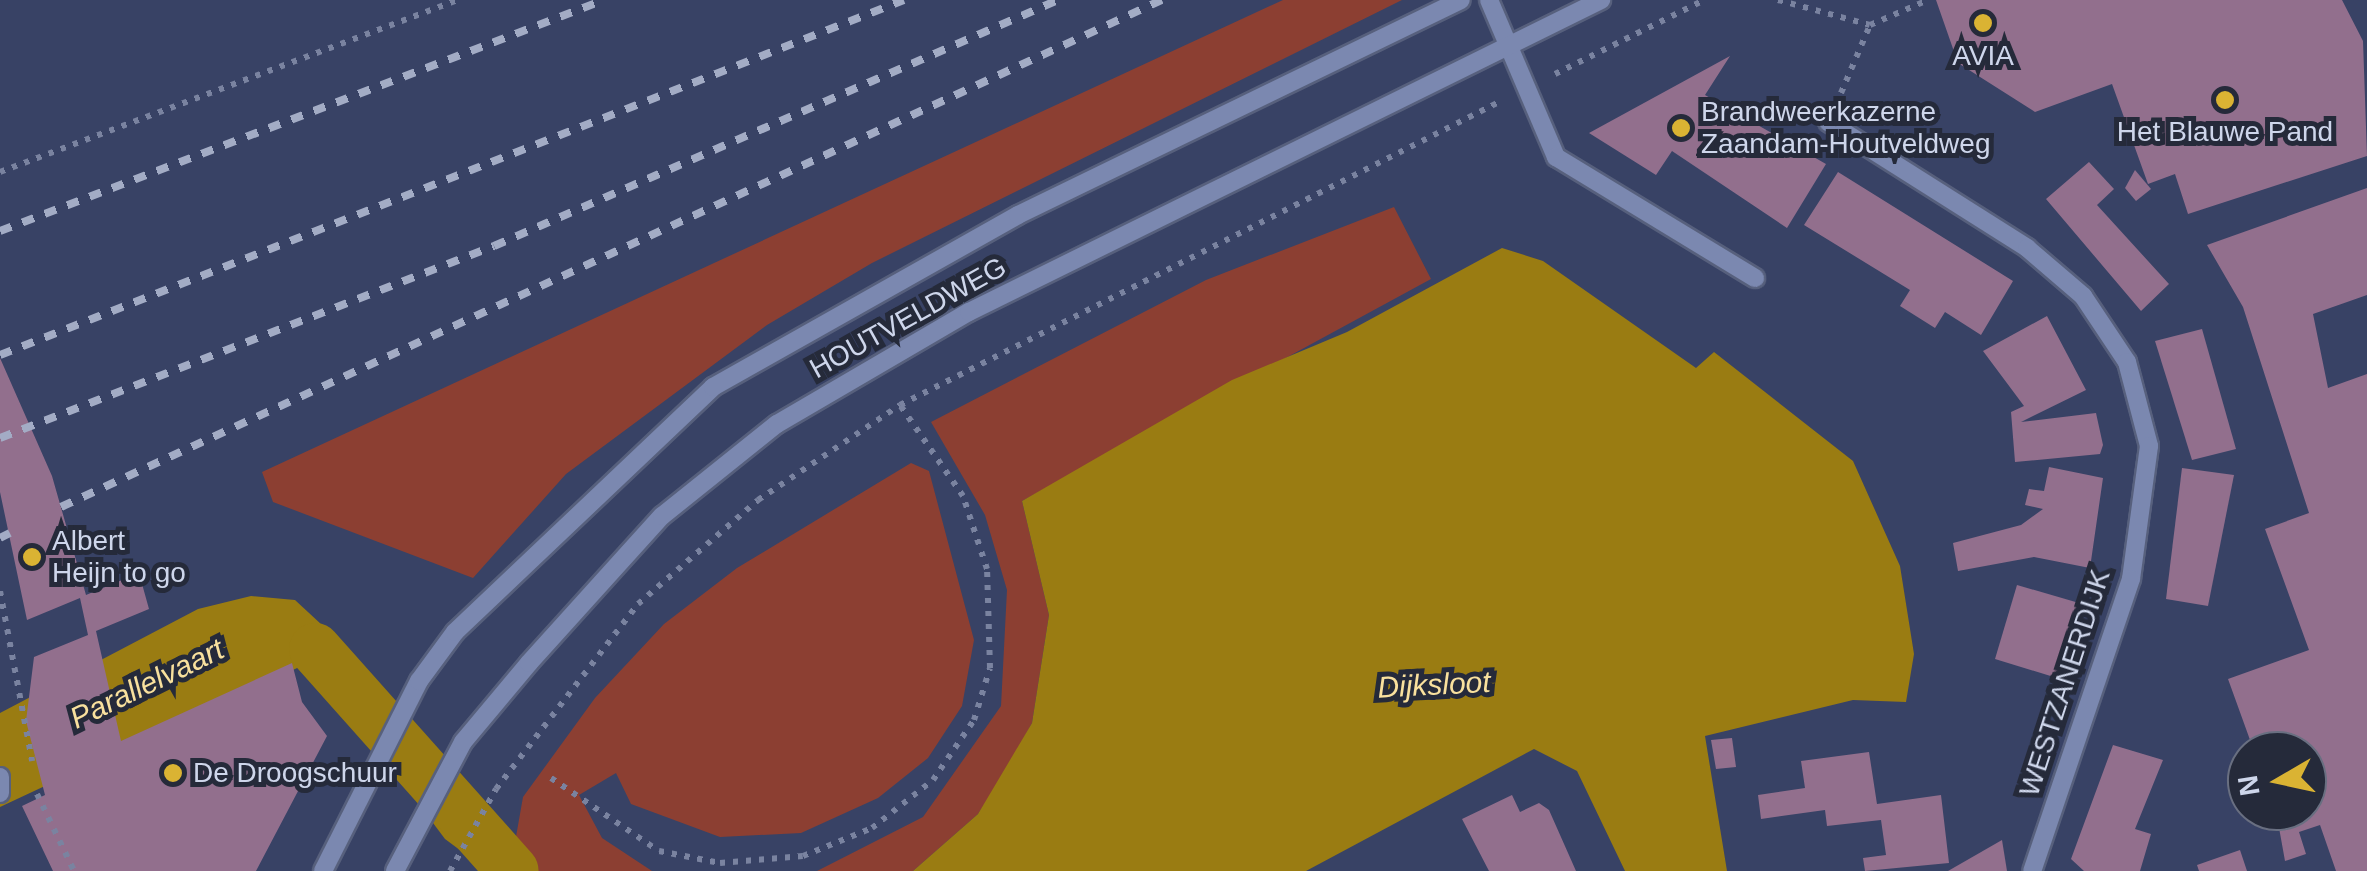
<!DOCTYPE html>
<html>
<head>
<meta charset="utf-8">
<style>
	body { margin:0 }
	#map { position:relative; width:2367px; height:871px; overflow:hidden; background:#384265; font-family:Arial,sans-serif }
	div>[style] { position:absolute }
	.green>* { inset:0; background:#8c3f32 }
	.water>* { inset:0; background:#9a7c12 }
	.canal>* { height:52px; margin:-26px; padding:0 26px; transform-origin:26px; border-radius:26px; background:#9a7c12 }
	.building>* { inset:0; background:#926f8d }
	.path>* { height:6px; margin-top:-3px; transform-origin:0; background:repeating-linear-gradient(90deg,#7a83a0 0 5px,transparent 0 13px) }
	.roads { filter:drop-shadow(2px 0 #57607d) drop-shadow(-2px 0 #57607d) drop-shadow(0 2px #57607d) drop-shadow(0 -2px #57607d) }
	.minor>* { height:18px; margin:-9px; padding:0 9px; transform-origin:9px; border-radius:9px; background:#7b88b0 }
	.rail>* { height:8px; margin-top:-4px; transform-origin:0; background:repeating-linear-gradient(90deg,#a3acc5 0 12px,transparent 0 24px) }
	.dots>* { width:28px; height:28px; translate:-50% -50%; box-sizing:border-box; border:5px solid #252a3a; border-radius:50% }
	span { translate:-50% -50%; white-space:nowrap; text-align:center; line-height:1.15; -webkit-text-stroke:10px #252a3a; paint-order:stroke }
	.poi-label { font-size:28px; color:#ced6eb }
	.left { translate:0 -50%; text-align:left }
	.street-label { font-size:28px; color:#ced6eb }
	.water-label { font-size:30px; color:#f9e19e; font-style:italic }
	.north { position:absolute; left:2227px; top:731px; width:100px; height:100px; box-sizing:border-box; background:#252a3a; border:2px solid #696f81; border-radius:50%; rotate:261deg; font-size:28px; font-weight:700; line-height:40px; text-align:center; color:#ced6eb }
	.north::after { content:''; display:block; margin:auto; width:35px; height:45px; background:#dab333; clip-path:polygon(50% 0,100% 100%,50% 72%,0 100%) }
</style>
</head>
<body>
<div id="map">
	<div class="green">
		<i style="clip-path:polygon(1283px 0,1402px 0,872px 263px,767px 325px,566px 474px,473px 578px,273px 502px,262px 472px)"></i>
		<i style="clip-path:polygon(1394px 207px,1431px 279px,1022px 501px,1049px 615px,1032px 723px,1001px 779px,978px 814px,913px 871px,817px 871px,923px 817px,1001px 706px,1007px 590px,985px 515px,931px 422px,1206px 280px)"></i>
		<i style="clip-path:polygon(911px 463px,929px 471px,974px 640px,962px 706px,928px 758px,878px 798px,801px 833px,720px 837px,631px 804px,616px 773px,579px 795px,602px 838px,652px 871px,534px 871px,514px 848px,523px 797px,595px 698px,664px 624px,737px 568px)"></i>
	</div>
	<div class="water">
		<i style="clip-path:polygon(1502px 248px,1543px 261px,1696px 368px,1714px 352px,1853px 461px,1900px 566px,1914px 654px,1906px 702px,1853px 700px,1705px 736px,1727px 871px,1625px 871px,1577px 771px,1534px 749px,1306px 871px,913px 871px,978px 814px,1032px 723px,1049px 615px,1022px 501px,1232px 380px,1347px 332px)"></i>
		<i style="clip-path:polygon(251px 596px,295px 600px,349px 650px,377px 691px,354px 710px,312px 661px,0 807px,0 713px,198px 609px)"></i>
		<i style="clip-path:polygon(398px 713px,474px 795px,534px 871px,488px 871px,445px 839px,374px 744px)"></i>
	</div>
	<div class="canal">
		<i style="left:315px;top:649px;width:297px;rotate:48.3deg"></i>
	</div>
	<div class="building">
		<i style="clip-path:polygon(1936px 0,2342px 0,2363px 41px,2367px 156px,2188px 214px,2175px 174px,2148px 184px,2112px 84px,2035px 112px,1958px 63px)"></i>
		<i style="clip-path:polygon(1730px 56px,1705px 95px,1826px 164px,1787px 228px,1672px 151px,1656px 175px,1589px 133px)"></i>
		<i style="clip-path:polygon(2089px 162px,2114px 189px,2097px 205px,2169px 284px,2141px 311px,2046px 199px)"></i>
		<i style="clip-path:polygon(2135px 170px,2151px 189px,2136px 201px,2125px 188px)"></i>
		<i style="clip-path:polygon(1838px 172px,2013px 281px,1981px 335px,1945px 312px,1935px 328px,1900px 306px,1910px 290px,1804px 225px)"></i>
		<i style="clip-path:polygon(2367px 188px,2367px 295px,2313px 314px,2328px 388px,2367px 374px,2367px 871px,2336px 871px,2320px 825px,2299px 832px,2306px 854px,2285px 861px,2276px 811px,2307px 811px,2307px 751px,2254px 751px,2228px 679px,2309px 650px,2265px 529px,2309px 513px,2243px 307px,2207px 245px)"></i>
		<i style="clip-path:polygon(2047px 316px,2086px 390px,2021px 422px,2096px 413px,2103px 445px,2100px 454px,2015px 462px,2011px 412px,2024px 406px,1983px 351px)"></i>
		<i style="clip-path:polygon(2202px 329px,2236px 449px,2192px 460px,2155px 341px)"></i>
		<i style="clip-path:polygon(0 358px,52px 476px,86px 595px,139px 573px,149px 609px,96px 631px,121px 741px,292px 663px,302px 702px,327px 736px,256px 871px,53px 871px,22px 806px,45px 795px,26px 721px,34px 657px,88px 635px,80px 598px,27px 620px,0 492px)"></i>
		<i style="clip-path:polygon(2049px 467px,2103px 478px,2090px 568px,2034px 557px,1958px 571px,1953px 543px,2021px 525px,2043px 509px,2025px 505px,2029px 489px,2044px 491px)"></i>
		<i style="clip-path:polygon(2182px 468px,2234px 475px,2208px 606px,2166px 599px)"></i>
		<i style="clip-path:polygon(2017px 585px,2079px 603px,2057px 678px,1995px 659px)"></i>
		<i style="clip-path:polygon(1732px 738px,1736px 767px,1716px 769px,1711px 740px)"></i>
		<i style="clip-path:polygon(2113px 745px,2163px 760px,2135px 829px,2151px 834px,2140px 871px,2084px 871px,2071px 859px)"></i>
		<i style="clip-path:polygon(1869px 752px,1877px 804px,1941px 795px,1949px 863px,1865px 871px,1863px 858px,1886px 855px,1881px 820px,1827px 826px,1825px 810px,1761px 819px,1758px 795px,1805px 788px,1801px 761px)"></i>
		<i style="clip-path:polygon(1512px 795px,1520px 812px,1539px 803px,1549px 810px,1576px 871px,1489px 871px,1462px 819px)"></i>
		<i style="clip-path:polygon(2002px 840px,2007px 871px,1948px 871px)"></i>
		<i style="clip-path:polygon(2240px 850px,2247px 871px,2199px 871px,2197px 865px)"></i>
	</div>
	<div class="path">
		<i style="left:1778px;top:0;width:95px;rotate:15.2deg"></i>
		<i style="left:1870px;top:25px;width:63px;rotate:-23.3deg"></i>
		<i style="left:1555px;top:74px;width:166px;rotate:-26.4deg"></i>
		<i style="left:1841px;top:93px;width:74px;rotate:-66.9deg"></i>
		<i style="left:0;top:172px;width:489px;rotate:-20.6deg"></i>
		<i style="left:0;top:591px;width:173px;rotate:79.3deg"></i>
		<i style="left:551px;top:778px;width:130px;rotate:34.1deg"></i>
		<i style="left:659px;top:851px;width:62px;rotate:11.1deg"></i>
		<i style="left:720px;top:863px;width:83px;rotate:-4.8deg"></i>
		<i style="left:803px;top:856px;width:74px;rotate:-22.1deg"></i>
		<i style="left:872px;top:828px;width:78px;rotate:-38.2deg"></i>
		<i style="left:933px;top:780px;width:73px;rotate:-55.7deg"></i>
		<i style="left:974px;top:720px;width:54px;rotate:-72.9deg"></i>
		<i style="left:990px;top:668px;width:99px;rotate:-91.7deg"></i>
		<i style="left:987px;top:569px;width:77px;rotate:-108.2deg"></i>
		<i style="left:963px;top:496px;width:111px;rotate:-124.7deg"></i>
		<i style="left:37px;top:794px;width:85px;rotate:64.3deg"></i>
		<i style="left:450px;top:871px;width:94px;rotate:-60.7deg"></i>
		<i style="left:496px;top:789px;width:233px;rotate:-52.5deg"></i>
		<i style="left:638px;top:604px;width:159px;rotate:-40.9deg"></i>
		<i style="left:758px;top:500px;width:171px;rotate:-33.8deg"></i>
		<i style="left:900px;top:405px;width:671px;rotate:-26.83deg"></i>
	</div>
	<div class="roads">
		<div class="minor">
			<i style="left:1489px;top:0;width:171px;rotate:66.9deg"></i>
			<i style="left:1556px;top:157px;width:233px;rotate:31.3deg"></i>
			<i style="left:1828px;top:122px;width:236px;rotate:32.3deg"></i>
			<i style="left:2027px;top:248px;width:74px;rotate:40.6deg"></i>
			<i style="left:2083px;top:296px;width:79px;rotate:56.3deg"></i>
			<i style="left:2127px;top:362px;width:87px;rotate:75.3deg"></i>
			<i style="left:2149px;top:446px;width:134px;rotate:97.7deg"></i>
			<i style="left:2131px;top:579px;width:308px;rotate:108.7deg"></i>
			<i style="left:0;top:777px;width:16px;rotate:90deg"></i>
			<i style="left:323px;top:871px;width:213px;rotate:-63.2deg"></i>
			<i style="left:419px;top:681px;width:61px;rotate:-53.7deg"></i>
			<i style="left:455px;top:632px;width:356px;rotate:-43.5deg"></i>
			<i style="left:713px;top:387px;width:350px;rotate:-29.4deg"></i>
			<i style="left:1018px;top:215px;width:492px;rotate:-25.9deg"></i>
			<i style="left:395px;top:871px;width:146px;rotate:-62.2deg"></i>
			<i style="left:463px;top:742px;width:103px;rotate:-50.1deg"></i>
			<i style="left:529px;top:663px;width:198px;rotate:-47.9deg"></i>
			<i style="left:662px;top:516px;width:147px;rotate:-38.7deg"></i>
			<i style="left:777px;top:424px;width:222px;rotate:-30.3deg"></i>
			<i style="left:969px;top:312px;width:705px;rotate:-26.27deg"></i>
		</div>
	</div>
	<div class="rail">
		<i style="left:0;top:231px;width:647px;rotate:-20.93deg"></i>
		<i style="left:0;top:355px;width:971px;rotate:-21.44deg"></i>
		<i style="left:0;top:438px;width:530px;rotate:-21.24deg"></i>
		<i style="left:494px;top:246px;width:615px;rotate:-23.57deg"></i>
		<i style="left:61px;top:507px;width:1212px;rotate:-24.73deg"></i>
		<i style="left:0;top:538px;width:11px;rotate:-27deg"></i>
	</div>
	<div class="dots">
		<i style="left:1983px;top:23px;background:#dab333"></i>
		<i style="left:2225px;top:100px;background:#dab333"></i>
		<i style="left:1681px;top:128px;background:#dab333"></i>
		<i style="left:32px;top:557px;background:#dab333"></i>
		<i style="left:173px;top:773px;background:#dab333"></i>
	</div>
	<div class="poi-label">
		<span style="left:1983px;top:56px">AVIA</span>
		<span class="left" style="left:1701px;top:128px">Brandweerkazerne<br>Zaandam-Houtveldweg</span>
		<span style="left:2225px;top:132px">Het Blauwe Pand</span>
		<span class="left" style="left:52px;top:557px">Albert<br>Heijn to go</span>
		<span class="left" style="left:193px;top:773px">De Droogschuur</span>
	</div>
	<div class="street-label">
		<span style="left:908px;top:318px;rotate:-29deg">HOUTVELDWEG</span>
		<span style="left:2065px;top:683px;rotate:-72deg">WESTZANERDIJK</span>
	</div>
	<div class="water-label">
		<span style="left:147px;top:684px;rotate:-26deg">Parallelvaart</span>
		<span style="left:1434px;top:685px;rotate:-3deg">Dijksloot</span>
	</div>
	<div class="north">N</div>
</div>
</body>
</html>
